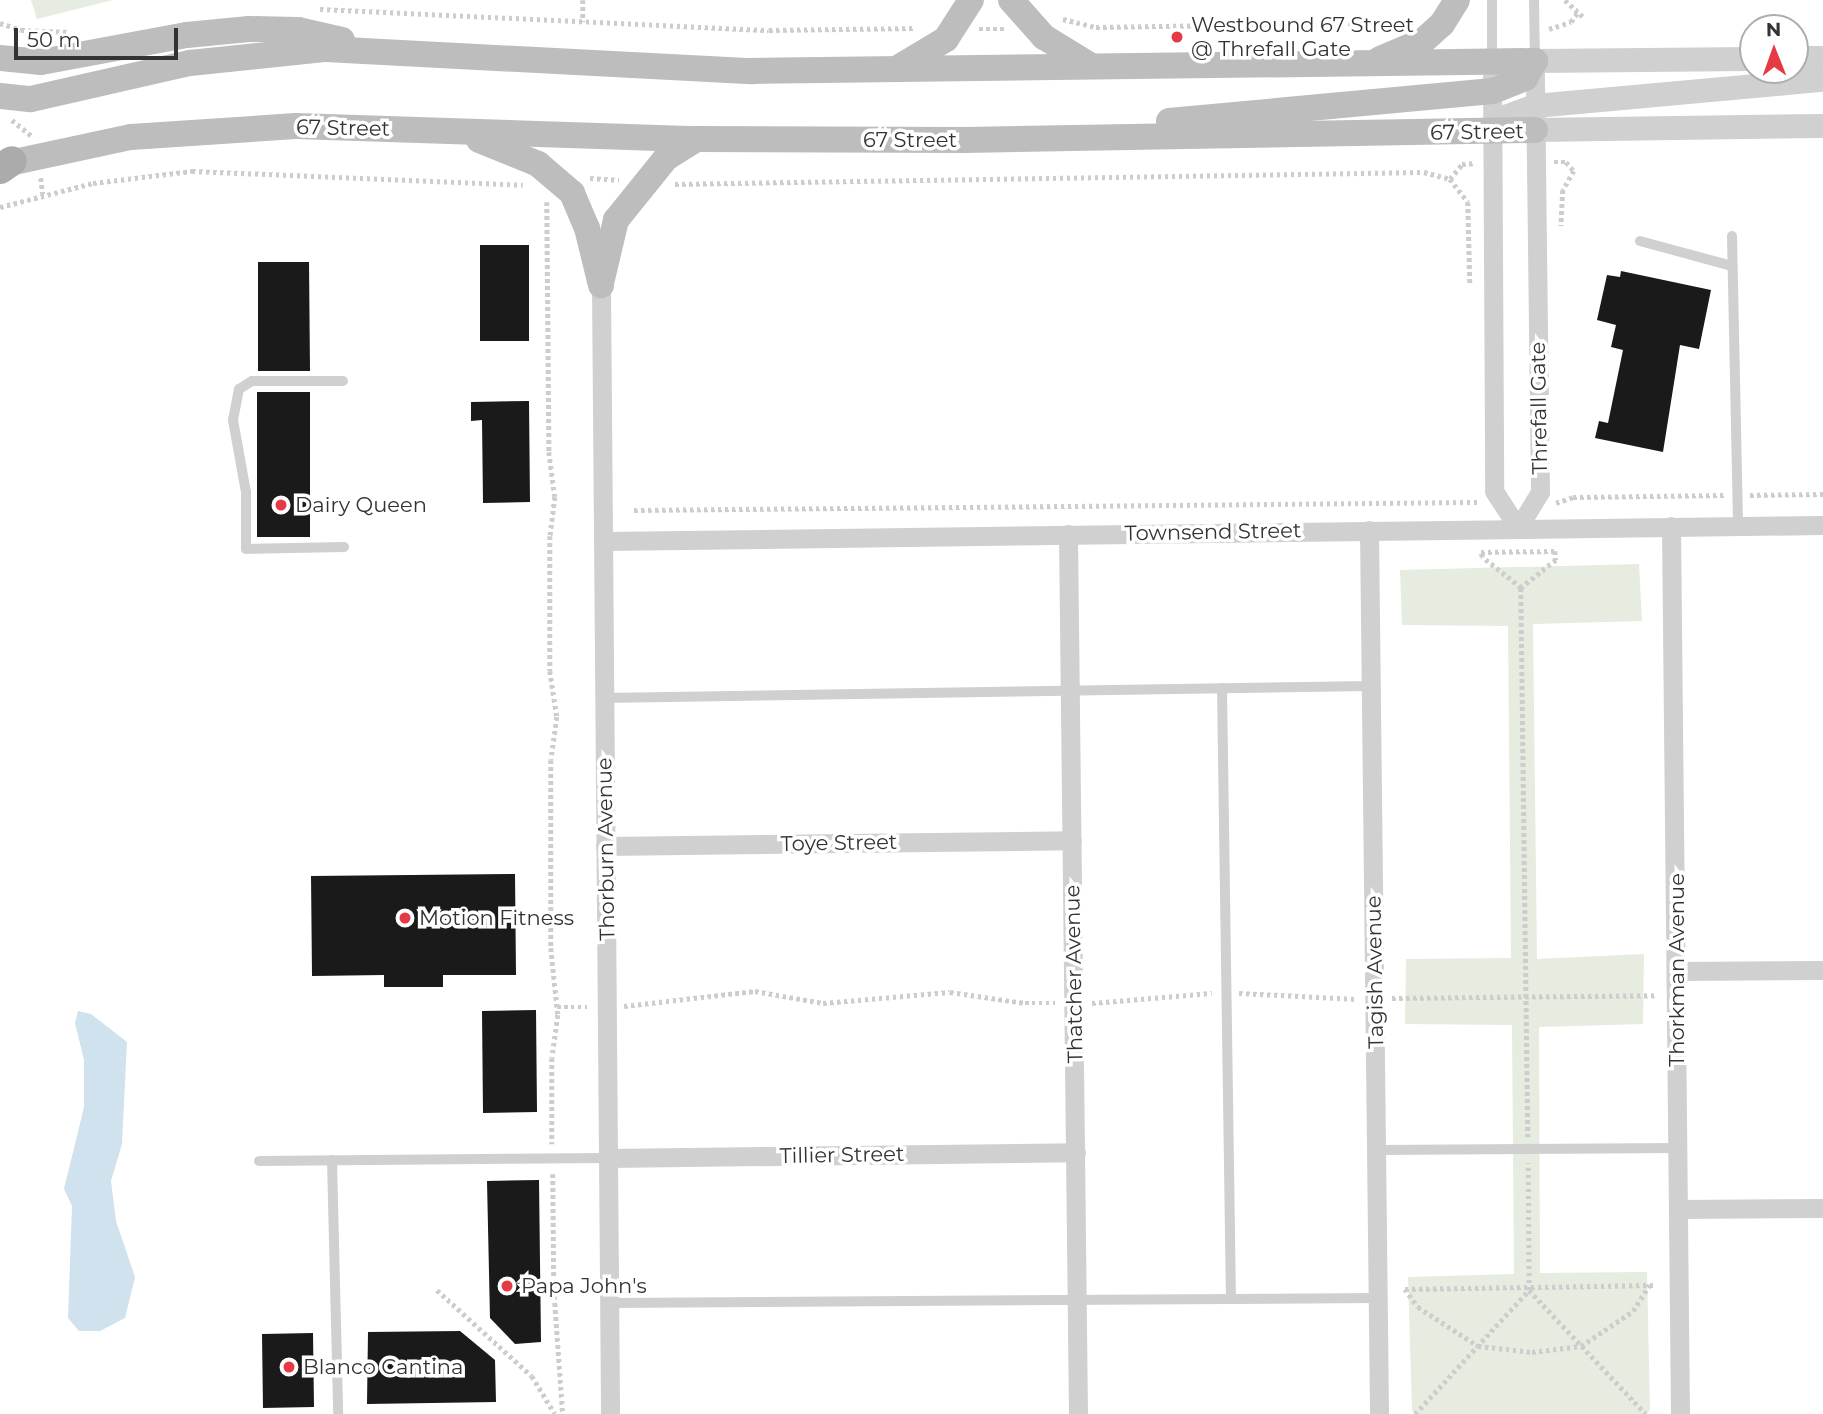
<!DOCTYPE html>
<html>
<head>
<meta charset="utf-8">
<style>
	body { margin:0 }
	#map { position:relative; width:1823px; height:1414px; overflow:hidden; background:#fff; font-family:Montserrat,sans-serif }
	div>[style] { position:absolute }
	.green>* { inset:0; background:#e6ecdf }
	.water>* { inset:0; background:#cfe2ee }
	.building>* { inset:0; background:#1a1a1a }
	.path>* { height:4.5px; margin-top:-2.25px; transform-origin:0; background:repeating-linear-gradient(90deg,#cdcdcd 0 3.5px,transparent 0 7px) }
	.service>* { height:10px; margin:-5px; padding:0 5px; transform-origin:5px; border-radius:5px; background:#d0d0d0 }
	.minor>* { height:19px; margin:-9.5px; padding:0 9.5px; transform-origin:9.5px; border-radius:9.5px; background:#d0d0d0 }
	.tertiary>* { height:24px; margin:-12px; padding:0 12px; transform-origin:12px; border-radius:12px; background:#d0d0d0 }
	.secondary>* { height:26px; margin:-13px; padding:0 13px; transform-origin:13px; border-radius:13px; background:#bdbdbd }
	.primary>* { height:30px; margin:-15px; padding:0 15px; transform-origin:15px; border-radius:15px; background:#ababab }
	.dots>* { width:19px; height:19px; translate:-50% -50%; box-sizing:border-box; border:4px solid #fff; border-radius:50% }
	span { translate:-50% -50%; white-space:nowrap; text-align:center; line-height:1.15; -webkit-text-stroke:7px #fff; paint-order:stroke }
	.poi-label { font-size:21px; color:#333 }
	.left { translate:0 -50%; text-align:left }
	.street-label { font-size:21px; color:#333 }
	.north { position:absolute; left:1739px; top:14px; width:70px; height:70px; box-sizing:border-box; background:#fff; border:2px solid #adadad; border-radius:50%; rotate:359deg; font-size:19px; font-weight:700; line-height:28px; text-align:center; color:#333 }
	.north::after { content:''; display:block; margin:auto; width:24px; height:32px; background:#e63946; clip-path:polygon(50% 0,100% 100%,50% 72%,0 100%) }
	.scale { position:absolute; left:14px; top:28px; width:164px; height:32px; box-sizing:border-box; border:4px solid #333; border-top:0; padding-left:9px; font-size:21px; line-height:24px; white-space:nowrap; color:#333; -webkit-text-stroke:5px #fff; paint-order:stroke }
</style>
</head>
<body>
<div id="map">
	<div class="green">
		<i style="clip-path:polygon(31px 0,113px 0,37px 19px)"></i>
		<i style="clip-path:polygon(1639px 564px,1642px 621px,1533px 624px,1537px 959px,1644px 954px,1643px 1024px,1539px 1027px,1540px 1273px,1647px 1272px,1650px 1410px,1647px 1414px,1416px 1414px,1412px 1411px,1408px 1277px,1514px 1274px,1512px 1025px,1405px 1024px,1406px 959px,1511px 958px,1508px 626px,1402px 625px,1400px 570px)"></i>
	</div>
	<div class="water">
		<i style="clip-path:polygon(78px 1011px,91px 1014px,127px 1042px,122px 1144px,111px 1181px,116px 1221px,135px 1277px,125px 1318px,100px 1331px,79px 1331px,68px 1318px,72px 1206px,64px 1189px,84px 1107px,84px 1060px,75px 1023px)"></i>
	</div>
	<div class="building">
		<i style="clip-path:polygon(480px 245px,529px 245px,529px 341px,480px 341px)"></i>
		<i style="clip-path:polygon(258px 262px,309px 262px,310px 371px,258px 371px)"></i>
		<i style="clip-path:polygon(1621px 271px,1711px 290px,1699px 349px,1680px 345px,1663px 452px,1595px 438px,1599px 421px,1608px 423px,1623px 350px,1611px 347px,1616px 325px,1597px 320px,1607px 275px,1620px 277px)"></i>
		<i style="clip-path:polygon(257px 392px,310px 392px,310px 537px,257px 537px)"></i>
		<i style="clip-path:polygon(529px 401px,530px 502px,483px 503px,482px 420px,471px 421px,471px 402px)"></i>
		<i style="clip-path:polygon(515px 874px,516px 975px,443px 975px,443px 987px,384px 987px,384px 975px,312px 976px,311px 876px)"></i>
		<i style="clip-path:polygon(536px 1010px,537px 1112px,483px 1113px,482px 1011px)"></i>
		<i style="clip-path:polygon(539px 1180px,541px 1342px,515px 1344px,490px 1318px,487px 1181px)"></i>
		<i style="clip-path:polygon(460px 1331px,495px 1360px,496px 1402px,367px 1404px,368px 1332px)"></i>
		<i style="clip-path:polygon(313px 1333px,314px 1407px,263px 1408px,262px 1334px)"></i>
	</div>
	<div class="path">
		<i style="left:583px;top:0;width:22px;rotate:90deg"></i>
		<i style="left:1565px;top:0;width:26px;rotate:43deg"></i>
		<i style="left:320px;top:9px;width:449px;rotate:2.7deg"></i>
		<i style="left:769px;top:30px;width:147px;rotate:-0.8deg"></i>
		<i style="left:1063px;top:19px;width:34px;rotate:14deg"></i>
		<i style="left:1096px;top:27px;width:307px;rotate:-0.9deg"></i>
		<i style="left:0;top:23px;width:22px;rotate:18deg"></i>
		<i style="left:21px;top:30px;width:47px;rotate:2.4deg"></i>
		<i style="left:979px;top:29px;width:27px"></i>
		<i style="left:1549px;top:29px;width:23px;rotate:-18deg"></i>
		<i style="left:1571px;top:22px;width:11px;rotate:-56deg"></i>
		<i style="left:12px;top:120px;width:26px;rotate:39deg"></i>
		<i style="left:1554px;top:162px;width:12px"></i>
		<i style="left:1566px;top:162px;width:12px;rotate:48deg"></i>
		<i style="left:1574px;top:171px;width:22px;rotate:120deg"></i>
		<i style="left:1563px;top:190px;width:36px;rotate:93deg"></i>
		<i style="left:41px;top:178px;width:16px;rotate:83deg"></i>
		<i style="left:590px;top:178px;width:29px;rotate:4deg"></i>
		<i style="left:1450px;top:179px;width:29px;rotate:52deg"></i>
		<i style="left:1468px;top:202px;width:83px;rotate:88.6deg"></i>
		<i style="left:675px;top:184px;width:749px;rotate:-0.92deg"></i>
		<i style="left:1424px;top:172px;width:27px;rotate:15deg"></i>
		<i style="left:1450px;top:179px;width:19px;rotate:-51deg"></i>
		<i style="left:1462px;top:164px;width:14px;rotate:-4deg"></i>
		<i style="left:547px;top:202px;width:250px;rotate:89.5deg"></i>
		<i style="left:549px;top:452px;width:45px;rotate:82.4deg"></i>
		<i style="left:555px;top:497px;width:39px;rotate:97deg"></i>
		<i style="left:550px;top:536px;width:135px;rotate:90deg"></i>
		<i style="left:550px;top:671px;width:47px;rotate:81.3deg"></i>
		<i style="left:557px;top:717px;width:43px;rotate:97.9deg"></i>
		<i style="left:551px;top:760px;width:188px;rotate:90deg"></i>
		<i style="left:551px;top:948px;width:67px;rotate:84deg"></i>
		<i style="left:558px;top:1015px;width:43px;rotate:97.9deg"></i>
		<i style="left:552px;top:1058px;width:86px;rotate:90deg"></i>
		<i style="left:0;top:207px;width:96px;rotate:-14.5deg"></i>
		<i style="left:93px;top:183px;width:100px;rotate:-6.9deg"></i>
		<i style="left:192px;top:171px;width:331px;rotate:2.4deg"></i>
		<i style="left:1750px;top:495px;width:73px;rotate:-0.8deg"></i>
		<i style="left:1556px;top:503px;width:18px;rotate:-19deg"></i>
		<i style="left:1573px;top:497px;width:151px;rotate:-0.8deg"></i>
		<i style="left:634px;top:510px;width:843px;rotate:-0.54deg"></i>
		<i style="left:1555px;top:551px;width:9px;rotate:84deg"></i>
		<i style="left:1556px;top:560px;width:45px;rotate:141.3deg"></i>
		<i style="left:1521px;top:588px;width:50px;rotate:-141.5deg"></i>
		<i style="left:1482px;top:557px;width:5px;rotate:-101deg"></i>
		<i style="left:1481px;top:552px;width:74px;rotate:-0.8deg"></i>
		<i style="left:1521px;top:588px;width:549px;rotate:89.27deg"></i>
		<i style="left:1239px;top:993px;width:117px;rotate:2.9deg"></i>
		<i style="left:1392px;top:998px;width:265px;rotate:-0.6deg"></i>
		<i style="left:1092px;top:1003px;width:120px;rotate:-4.8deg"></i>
		<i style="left:624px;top:1006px;width:132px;rotate:-6.5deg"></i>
		<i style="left:755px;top:991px;width:69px;rotate:10deg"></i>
		<i style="left:823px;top:1003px;width:127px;rotate:-5deg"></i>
		<i style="left:950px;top:992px;width:76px;rotate:8.3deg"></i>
		<i style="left:1025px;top:1003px;width:30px"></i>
		<i style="left:557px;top:1007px;width:30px"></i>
		<i style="left:553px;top:1174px;width:115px;rotate:89.5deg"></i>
		<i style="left:554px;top:1289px;width:125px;rotate:85.9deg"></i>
		<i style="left:1405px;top:1289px;width:22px;rotate:54deg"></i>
		<i style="left:1418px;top:1307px;width:72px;rotate:33deg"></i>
		<i style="left:1478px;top:1346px;width:54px;rotate:6.3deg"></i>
		<i style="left:1532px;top:1352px;width:49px;rotate:-7deg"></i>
		<i style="left:1581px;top:1346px;width:63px;rotate:-33.9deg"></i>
		<i style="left:1633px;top:1311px;width:31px;rotate:-58deg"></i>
		<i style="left:1405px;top:1289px;width:248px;rotate:-0.9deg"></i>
		<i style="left:437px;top:1290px;width:128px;rotate:42.2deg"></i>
		<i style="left:532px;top:1376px;width:44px;rotate:58.8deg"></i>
		<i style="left:1529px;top:1290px;width:170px;rotate:46.7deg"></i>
		<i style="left:1415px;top:1414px;width:168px;rotate:-47.4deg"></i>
		<i style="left:1529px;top:1290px;width:127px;rotate:-90.5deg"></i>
	</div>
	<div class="service">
		<i style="left:1492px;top:0;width:59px;rotate:90deg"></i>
		<i style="left:1534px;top:0;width:61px;rotate:89.1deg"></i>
		<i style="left:1732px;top:236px;width:290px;rotate:88.8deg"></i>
		<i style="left:1640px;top:241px;width:95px;rotate:15.2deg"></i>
		<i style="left:343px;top:381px;width:91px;rotate:180deg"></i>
		<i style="left:252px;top:381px;width:15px;rotate:148deg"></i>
		<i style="left:239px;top:389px;width:32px;rotate:101deg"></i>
		<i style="left:233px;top:420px;width:73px;rotate:79.8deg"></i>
		<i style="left:246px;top:492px;width:57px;rotate:90deg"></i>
		<i style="left:246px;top:549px;width:98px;rotate:-1.2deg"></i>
		<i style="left:1222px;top:688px;width:611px;rotate:89.16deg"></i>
		<i style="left:604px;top:698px;width:767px;rotate:-0.9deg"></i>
		<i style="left:1378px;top:1150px;width:299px;rotate:-0.4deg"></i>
		<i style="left:332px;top:1160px;width:254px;rotate:88.6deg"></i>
		<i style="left:259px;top:1161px;width:349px;rotate:-0.5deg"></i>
		<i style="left:609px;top:1303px;width:770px;rotate:-0.37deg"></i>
	</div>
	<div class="minor">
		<i style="left:1492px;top:62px;width:429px;rotate:89.7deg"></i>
		<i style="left:1494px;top:491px;width:44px;rotate:57deg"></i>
		<i style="left:601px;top:285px;width:1129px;rotate:89.54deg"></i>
		<i style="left:1671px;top:526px;width:888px;rotate:89.42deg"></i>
		<i style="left:1518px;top:528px;width:42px;rotate:-58.6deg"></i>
		<i style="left:1540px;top:492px;width:431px;rotate:-90.7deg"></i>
		<i style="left:1369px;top:530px;width:884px;rotate:89.35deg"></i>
		<i style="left:1068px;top:534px;width:880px;rotate:89.35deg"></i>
		<i style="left:603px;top:541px;width:1220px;rotate:-0.75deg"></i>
		<i style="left:605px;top:846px;width:467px;rotate:-0.7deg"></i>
		<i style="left:1678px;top:971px;width:145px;rotate:-0.4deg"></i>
		<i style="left:608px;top:1158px;width:468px;rotate:-0.7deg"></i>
		<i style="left:1678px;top:1209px;width:145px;rotate:-0.4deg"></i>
	</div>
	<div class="tertiary">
		<i style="left:1795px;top:58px;width:28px"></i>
		<i style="left:1535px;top:61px;width:218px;rotate:-0.5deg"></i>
		<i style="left:1535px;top:130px;width:288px;rotate:-0.8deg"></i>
		<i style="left:1492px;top:132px;width:20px;rotate:-49deg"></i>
		<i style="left:1505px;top:117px;width:32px;rotate:-20deg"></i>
		<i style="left:1535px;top:106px;width:289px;rotate:-5.2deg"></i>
	</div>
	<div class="secondary">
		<i style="left:1011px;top:0;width:50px;rotate:48.3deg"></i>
		<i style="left:1044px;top:37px;width:55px;rotate:31.7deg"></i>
		<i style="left:0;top:58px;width:41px;rotate:5.6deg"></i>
		<i style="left:41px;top:62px;width:148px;rotate:-10.5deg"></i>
		<i style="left:187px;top:35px;width:62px;rotate:-5.5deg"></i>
		<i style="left:249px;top:29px;width:49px;rotate:1.2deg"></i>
		<i style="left:298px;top:30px;width:45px;rotate:12.8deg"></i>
		<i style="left:1380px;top:59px;width:47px;rotate:-22.7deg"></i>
		<i style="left:1423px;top:41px;width:25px;rotate:-42deg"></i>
		<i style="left:1442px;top:24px;width:28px;rotate:-58deg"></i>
		<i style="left:898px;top:68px;width:56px;rotate:-31.1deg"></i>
		<i style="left:946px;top:39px;width:46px;rotate:-57.3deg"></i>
		<i style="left:0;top:96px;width:31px;rotate:6deg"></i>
		<i style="left:31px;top:99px;width:163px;rotate:-12.8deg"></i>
		<i style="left:190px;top:63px;width:137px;rotate:-5.9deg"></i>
		<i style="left:326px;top:49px;width:426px;rotate:3deg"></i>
		<i style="left:751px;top:71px;width:784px;rotate:-0.73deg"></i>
		<i style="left:1169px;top:121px;width:325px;rotate:-5.3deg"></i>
		<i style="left:1493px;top:91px;width:35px;rotate:-22deg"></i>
		<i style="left:1525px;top:78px;width:20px;rotate:-60deg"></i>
		<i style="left:479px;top:140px;width:64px;rotate:22.1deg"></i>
		<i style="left:538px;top:164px;width:45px;rotate:40.5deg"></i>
		<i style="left:572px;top:193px;width:38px;rotate:67deg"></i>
		<i style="left:587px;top:228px;width:59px;rotate:76.2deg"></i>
		<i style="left:0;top:165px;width:134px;rotate:-12.1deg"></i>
		<i style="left:131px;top:137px;width:165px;rotate:-3.8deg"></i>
		<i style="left:296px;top:126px;width:400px;rotate:1.9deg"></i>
		<i style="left:696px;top:139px;width:269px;rotate:0.2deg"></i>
		<i style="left:965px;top:140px;width:570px;rotate:-1.01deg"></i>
		<i style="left:602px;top:279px;width:61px;rotate:-76.7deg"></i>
		<i style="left:616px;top:220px;width:80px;rotate:-51.1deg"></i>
		<i style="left:666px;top:158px;width:36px;rotate:-32deg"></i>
	</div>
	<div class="primary">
		<i style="left:0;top:169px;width:14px;rotate:-34deg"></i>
	</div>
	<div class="dots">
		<i style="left:1177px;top:37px;background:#e63946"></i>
		<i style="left:281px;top:505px;background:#e63946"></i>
		<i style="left:405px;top:918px;background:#e63946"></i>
		<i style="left:507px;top:1286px;background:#e63946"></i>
		<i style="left:289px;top:1367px;background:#e63946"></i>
	</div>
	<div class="poi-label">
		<span class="left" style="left:1191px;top:37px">Westbound 67 Street<br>@ Threfall Gate</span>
		<span class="left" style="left:295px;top:505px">Dairy Queen</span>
		<span class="left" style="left:419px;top:918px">Motion Fitness</span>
		<span class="left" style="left:521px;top:1286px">Papa John's</span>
		<span class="left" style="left:303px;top:1367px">Blanco Cantina</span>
	</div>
	<div class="street-label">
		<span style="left:343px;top:128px;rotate:1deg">67 Street</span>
		<span style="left:1477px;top:132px;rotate:-1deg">67 Street</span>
		<span style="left:910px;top:140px">67 Street</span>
		<span style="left:1539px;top:408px;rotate:-91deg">Threfall Gate</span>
		<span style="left:1213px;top:532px;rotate:-1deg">Townsend Street</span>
		<span style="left:839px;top:843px;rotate:-1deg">Toye Street</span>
		<span style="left:606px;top:849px;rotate:-91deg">Thorburn Avenue</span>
		<span style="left:1677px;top:970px;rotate:-90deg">Thorkman Avenue</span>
		<span style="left:1375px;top:972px;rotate:-91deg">Tagish Avenue</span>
		<span style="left:1074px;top:974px;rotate:-91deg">Thatcher Avenue</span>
		<span style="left:842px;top:1155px;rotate:-1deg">Tillier Street</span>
	</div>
	<div class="north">N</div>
	<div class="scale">50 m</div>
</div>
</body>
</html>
